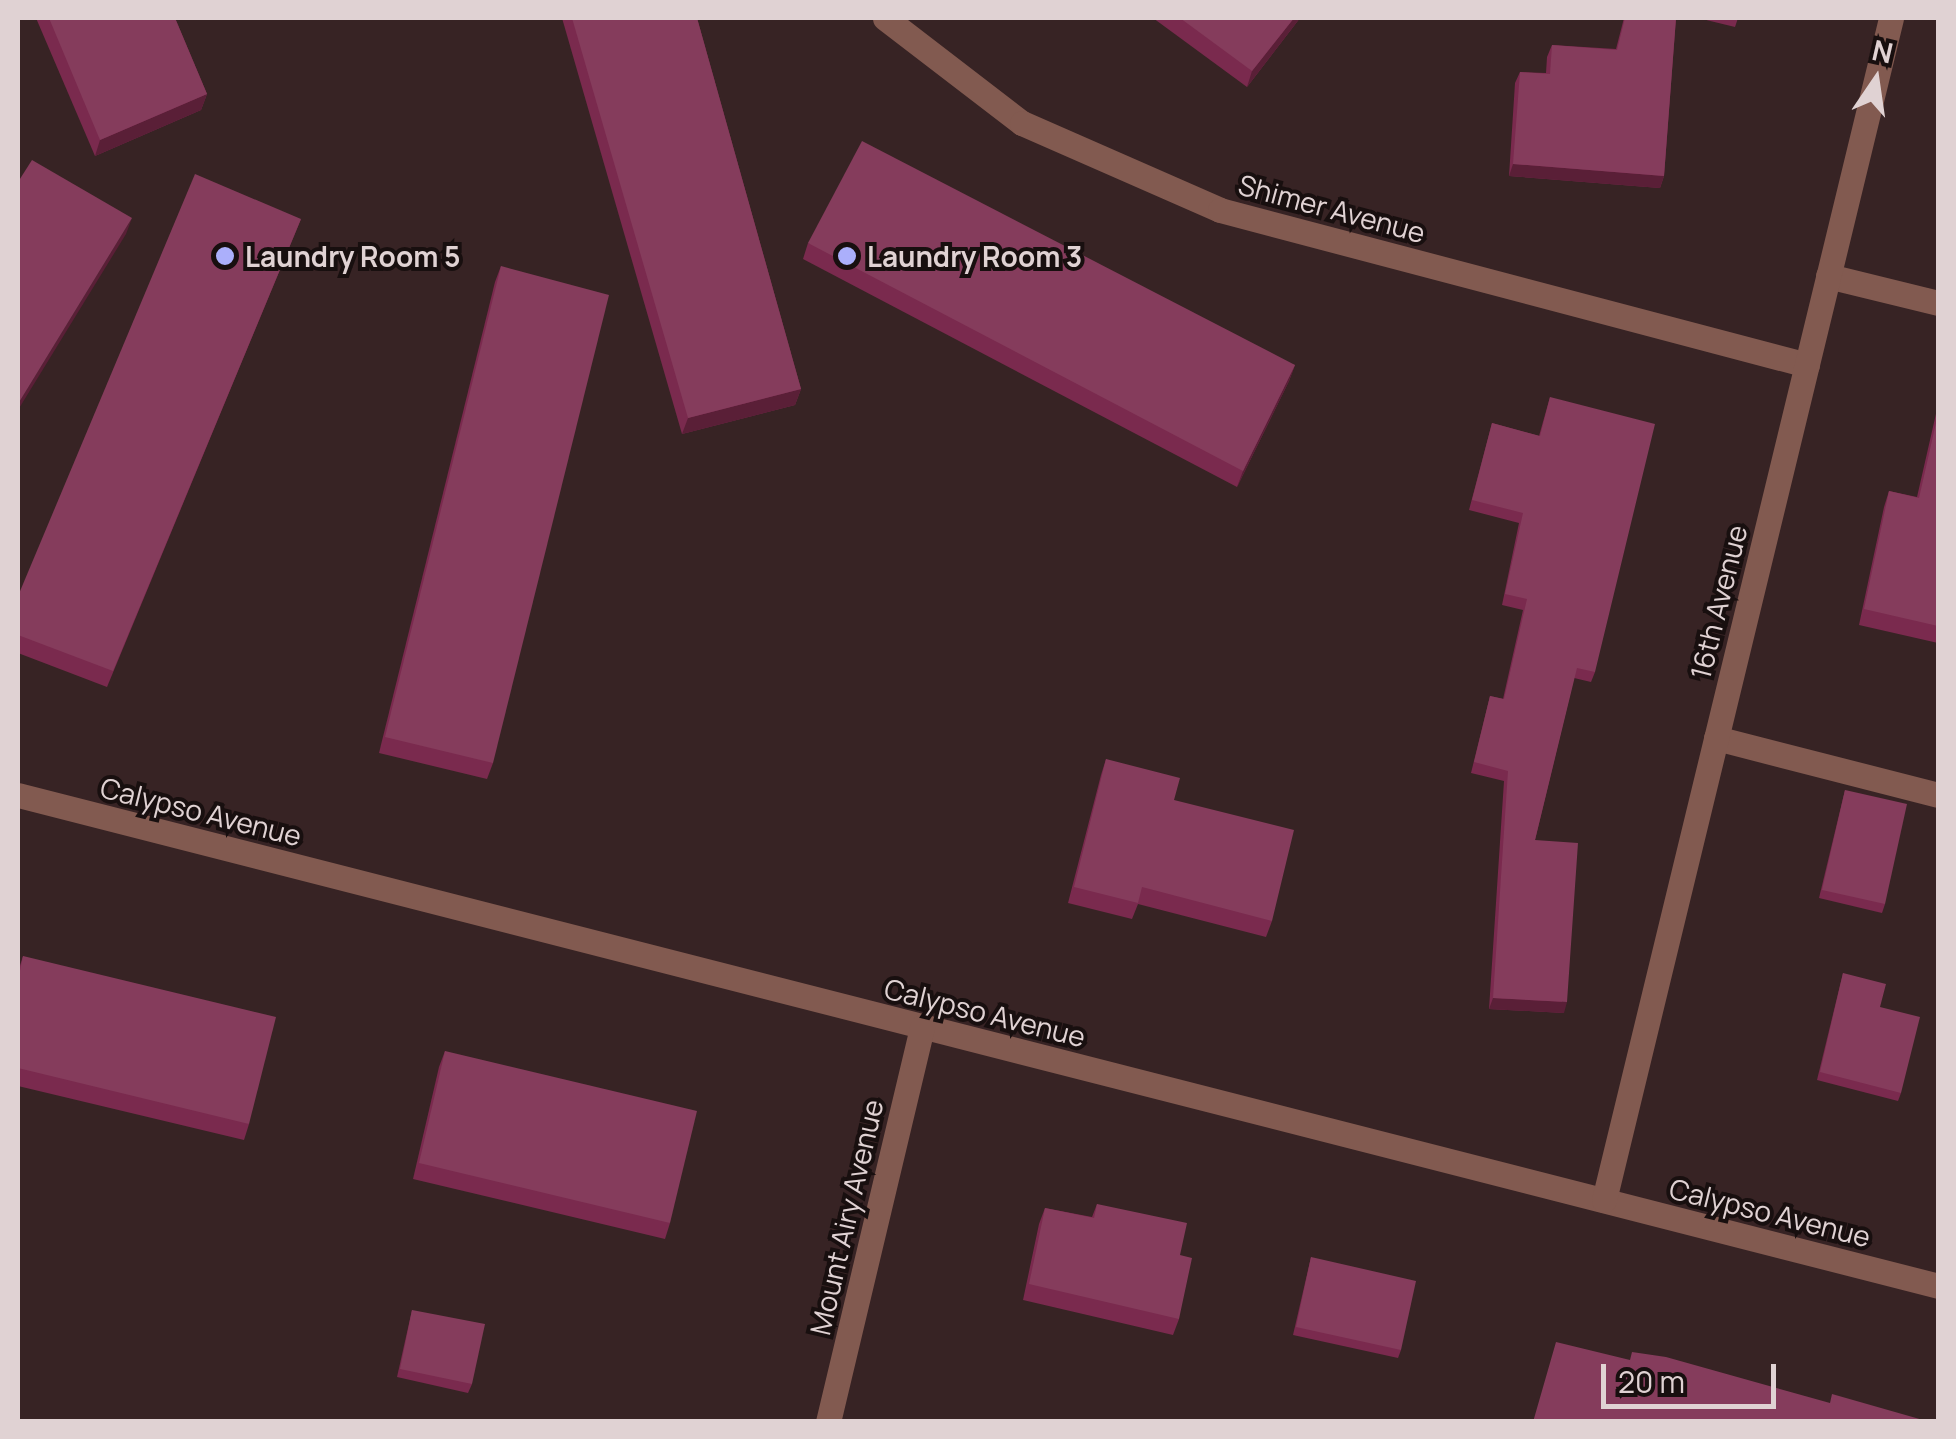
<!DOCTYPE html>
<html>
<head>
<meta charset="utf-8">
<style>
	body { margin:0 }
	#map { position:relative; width:1956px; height:1439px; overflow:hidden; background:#372324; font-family:Manrope,sans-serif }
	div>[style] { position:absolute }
	.minor>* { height:25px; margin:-12.5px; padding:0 12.5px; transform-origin:12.5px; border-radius:12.5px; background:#825a50 }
	.wall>* { inset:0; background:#7a2a4e }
	.shaded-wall>* { inset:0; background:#5a1f37 }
	.building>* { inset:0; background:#853c5c }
	.dots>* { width:28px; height:28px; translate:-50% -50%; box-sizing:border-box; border:5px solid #180f0f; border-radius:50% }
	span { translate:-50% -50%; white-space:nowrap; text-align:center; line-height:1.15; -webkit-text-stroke:8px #180f0f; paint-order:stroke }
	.street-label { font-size:28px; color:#e0d2d3 }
	.poi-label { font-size:28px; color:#e0d2d3; font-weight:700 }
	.left { translate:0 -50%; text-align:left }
	.frame { position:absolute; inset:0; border:20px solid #e0d2d3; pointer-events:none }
	.north { position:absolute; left:1826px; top:30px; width:100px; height:100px; -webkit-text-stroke:8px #180f0f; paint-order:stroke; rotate:13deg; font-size:28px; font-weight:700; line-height:40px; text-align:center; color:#e0d2d3 }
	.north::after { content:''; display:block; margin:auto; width:35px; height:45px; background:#e0d2d3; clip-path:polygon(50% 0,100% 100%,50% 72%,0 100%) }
	.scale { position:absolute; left:1601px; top:1364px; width:175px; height:45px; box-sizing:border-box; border:5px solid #e0d2d3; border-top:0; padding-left:12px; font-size:30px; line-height:35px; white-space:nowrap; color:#e0d2d3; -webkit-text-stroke:8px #180f0f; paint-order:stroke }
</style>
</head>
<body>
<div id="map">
	<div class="minor">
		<i style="left:885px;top:18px;width:173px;rotate:37.5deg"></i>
		<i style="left:1022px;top:123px;width:216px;rotate:23.7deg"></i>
		<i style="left:1220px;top:210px;width:607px;rotate:14.79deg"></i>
		<i style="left:1828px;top:276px;width:113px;rotate:13.8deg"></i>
		<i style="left:1716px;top:738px;width:229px;rotate:14.4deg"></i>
		<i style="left:18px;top:795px;width:1982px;rotate:14.34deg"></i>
		<i style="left:1604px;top:1200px;width:1216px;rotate:-76.35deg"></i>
		<i style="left:828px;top:1422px;width:406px;rotate:-76.6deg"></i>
	</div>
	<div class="wall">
		<i style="clip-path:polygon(36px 18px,175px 18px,207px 94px,201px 110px,95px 156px)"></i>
		<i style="clip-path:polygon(562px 18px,697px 18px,801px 389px,795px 405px,682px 434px)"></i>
		<i style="clip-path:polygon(1153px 18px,1300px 18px,1247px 87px)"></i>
		<i style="clip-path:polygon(1624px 18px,1676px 18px,1664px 176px,1660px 188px,1509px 176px,1515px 83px,1520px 72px,1546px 73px,1547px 57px,1552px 45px,1616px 49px)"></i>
		<i style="clip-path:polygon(1698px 18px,1738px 18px,1735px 27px)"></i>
		<i style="clip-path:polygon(301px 219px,107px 687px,18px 653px,18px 596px)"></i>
		<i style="clip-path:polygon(808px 243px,1295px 365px,1289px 381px,1237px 487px,803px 259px)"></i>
		<i style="clip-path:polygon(501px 266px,493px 763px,487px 779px,379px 753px,495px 282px)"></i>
		<i style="clip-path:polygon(1550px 397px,1595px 672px,1591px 682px,1574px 678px,1535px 840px,1564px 1013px,1489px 1009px,1504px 781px,1471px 773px,1490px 696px,1503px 699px,1523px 610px,1502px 605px,1519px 523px,1469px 510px,1492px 423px,1539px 436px)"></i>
		<i style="clip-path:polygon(1938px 405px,1938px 643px,1859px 625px,1884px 507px,1889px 491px,1917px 497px)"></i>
		<i style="clip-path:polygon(1106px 759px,1174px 800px,1272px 921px,1266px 937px,1138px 904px,1132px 919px,1068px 903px,1101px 775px)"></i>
		<i style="clip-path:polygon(1845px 790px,1885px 904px,1882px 913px,1819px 898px)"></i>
		<i style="clip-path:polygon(23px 956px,249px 1124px,244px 1140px,18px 1086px,18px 972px)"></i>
		<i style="clip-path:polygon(1843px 973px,1880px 1007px,1901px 1093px,1898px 1101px,1817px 1080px)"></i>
		<i style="clip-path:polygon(445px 1051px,670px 1223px,665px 1239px,413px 1179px,439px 1067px)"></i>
		<i style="clip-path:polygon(1097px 1204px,1180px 1255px,1179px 1319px,1173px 1335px,1023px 1300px,1039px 1224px,1045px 1208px,1092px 1217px)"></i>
		<i style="clip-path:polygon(1311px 1257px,1401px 1350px,1398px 1358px,1293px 1335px)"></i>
		<i style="clip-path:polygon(412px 1310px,472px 1384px,468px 1393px,397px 1377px)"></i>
	</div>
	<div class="shaded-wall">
		<i style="clip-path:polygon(1294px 18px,1300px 18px,1247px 87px,1252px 71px)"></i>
		<i style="clip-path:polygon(207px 94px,201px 110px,95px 156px,100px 140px)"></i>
		<i style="clip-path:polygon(1513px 164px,1664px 176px,1660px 188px,1509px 176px)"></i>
		<i style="clip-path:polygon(132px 218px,126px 234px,18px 410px,18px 404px)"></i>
		<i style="clip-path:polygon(1295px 365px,1289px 381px,1237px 487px,1243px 471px)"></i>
		<i style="clip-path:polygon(801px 389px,795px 405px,682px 434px,688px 418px)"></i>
		<i style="clip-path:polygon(1493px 998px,1567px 1002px,1564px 1013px,1489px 1009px)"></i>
	</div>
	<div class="building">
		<i style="clip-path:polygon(49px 18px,175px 18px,207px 94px,100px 140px)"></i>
		<i style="clip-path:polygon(572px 18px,697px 18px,801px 389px,688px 418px)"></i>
		<i style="clip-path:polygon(1180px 18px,1294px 18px,1252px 71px)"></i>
		<i style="clip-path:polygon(1625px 18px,1676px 18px,1664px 176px,1513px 164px,1520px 72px,1550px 74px,1552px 45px,1617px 50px)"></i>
		<i style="clip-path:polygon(862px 141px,1295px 365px,1243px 471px,808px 243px)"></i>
		<i style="clip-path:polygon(32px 160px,132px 218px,18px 404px,18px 182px)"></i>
		<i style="clip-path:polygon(195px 174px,301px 219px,113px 671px,18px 635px,18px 596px)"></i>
		<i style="clip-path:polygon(501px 266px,609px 295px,493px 763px,385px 737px)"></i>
		<i style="clip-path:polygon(1550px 397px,1655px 424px,1595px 672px,1577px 668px,1535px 840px,1578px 843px,1567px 1002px,1493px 998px,1508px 771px,1474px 762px,1490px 696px,1504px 699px,1527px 599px,1505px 594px,1523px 513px,1472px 500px,1492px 423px,1540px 436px)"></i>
		<i style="clip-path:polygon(1938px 414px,1938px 626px,1864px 609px,1889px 491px,1919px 498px)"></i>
		<i style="clip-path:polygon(1106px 759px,1180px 778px,1174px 800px,1294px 830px,1272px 921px,1142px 887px,1138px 903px,1074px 887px)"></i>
		<i style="clip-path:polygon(1845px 790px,1907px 804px,1885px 904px,1822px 890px)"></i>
		<i style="clip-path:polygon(23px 956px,276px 1017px,249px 1124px,18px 1068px,18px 980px)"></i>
		<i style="clip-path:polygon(1843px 973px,1886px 984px,1880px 1007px,1920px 1017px,1901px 1093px,1820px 1072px)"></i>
		<i style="clip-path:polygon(445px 1051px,697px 1111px,670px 1223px,419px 1163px)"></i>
		<i style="clip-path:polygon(1097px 1204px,1187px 1223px,1180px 1255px,1192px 1258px,1179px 1319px,1029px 1284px,1045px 1208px,1094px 1218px)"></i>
		<i style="clip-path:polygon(1311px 1257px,1416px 1281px,1401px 1350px,1296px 1327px)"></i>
		<i style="clip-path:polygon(412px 1310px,485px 1324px,472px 1384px,400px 1369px)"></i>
		<i style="clip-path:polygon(1556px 1342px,1630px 1360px,1632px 1352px,1666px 1357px,1830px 1403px,1832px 1394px,1930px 1422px,1533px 1422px)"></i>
	</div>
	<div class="dots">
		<i style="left:225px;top:256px;background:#abaffb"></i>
		<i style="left:847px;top:256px;background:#abaffb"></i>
	</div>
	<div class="street-label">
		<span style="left:1332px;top:208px;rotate:15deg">Shimer Avenue</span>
		<span style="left:1718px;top:602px;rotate:-76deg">16th Avenue</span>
		<span style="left:201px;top:811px;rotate:14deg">Calypso Avenue</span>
		<span style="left:985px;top:1012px;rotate:14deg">Calypso Avenue</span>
		<span style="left:1770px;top:1212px;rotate:14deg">Calypso Avenue</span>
		<span style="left:846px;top:1217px;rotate:-77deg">Mount Airy Avenue</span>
	</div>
	<div class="poi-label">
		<span class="left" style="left:245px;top:256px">Laundry Room 5</span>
		<span class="left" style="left:867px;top:256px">Laundry Room 3</span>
	</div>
	<div class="frame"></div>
	<div class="north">N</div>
	<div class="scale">20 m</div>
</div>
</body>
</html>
